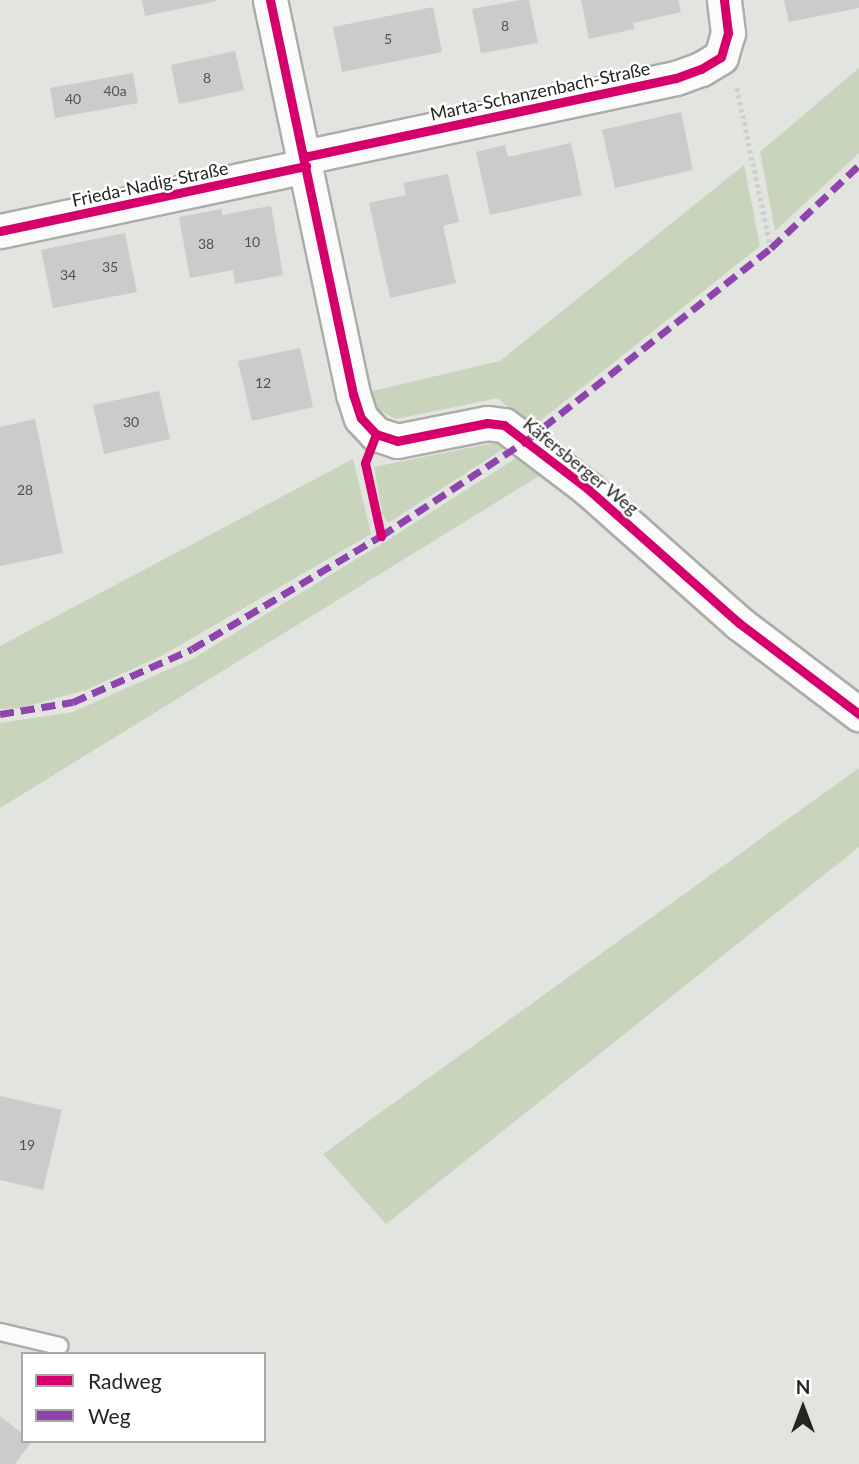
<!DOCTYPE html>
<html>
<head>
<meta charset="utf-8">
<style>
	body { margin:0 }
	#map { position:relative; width:859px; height:1464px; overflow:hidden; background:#e1e4df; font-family:Lato,sans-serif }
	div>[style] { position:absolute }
	.green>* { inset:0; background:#c8d4bc }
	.building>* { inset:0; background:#cacbca }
	.path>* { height:4.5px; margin-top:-2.25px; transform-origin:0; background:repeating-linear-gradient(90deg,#cdcecd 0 3.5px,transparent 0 7px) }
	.roads { filter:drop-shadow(2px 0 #abadaa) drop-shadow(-2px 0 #abadaa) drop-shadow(0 2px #abadaa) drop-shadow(0 -2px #abadaa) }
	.service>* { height:16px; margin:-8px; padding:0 8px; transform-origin:8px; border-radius:8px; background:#fafbfa }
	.minor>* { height:33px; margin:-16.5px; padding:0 16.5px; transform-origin:16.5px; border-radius:16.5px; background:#fafbfa }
	.quiet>* { height:7px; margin-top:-3.5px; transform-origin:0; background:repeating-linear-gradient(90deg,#8e44ad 0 14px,transparent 0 21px) }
	.cycleway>* { height:9px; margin:-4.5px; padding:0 4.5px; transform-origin:4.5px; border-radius:4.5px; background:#d6006c }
	span { translate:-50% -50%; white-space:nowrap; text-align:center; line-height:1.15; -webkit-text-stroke:5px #fff; paint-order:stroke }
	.number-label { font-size:14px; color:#515350 }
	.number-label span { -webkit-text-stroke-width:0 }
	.street-label { font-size:18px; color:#242623 }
	.legend { position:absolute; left:21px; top:1352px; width:245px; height:91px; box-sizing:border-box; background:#fff; border:2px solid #a7a8a7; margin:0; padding:9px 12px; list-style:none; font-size:21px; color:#242623 }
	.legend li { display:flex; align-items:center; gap:14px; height:35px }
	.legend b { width:35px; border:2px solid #a7a8a7 }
	.north { position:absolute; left:768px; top:1373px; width:70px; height:70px; -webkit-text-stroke:5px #fff; paint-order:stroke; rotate:0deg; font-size:19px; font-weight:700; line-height:28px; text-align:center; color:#242623 }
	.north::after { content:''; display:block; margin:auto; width:24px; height:32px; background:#242623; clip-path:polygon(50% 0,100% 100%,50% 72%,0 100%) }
</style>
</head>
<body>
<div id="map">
	<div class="green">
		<i style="clip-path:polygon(859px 68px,859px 153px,775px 231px,760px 152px)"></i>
		<i style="clip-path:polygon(744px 165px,760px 246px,535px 425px,526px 423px,498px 398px,396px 419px,373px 407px,368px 392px,500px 361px)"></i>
		<i style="clip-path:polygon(503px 441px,511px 444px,388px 523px,382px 513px,374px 467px)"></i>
		<i style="clip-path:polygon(524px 453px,552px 468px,0 808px,0 723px,73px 712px,194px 658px,383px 543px)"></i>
		<i style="clip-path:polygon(353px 459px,371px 534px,163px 655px,86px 690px,20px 708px,0 709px,0 646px)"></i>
		<i style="clip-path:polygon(859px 768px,859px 847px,386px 1224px,323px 1154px)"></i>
	</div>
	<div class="building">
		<i style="clip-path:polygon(142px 0,217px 0,217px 1px,145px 16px)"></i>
		<i style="clip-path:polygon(520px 0,529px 0,538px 43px,481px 53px,472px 9px)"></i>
		<i style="clip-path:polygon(581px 0,678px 0,681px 12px,633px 23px,634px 29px,589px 39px)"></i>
		<i style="clip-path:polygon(784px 0,859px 0,859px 8px,789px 22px)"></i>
		<i style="clip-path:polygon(433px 7px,442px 52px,342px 72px,333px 27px)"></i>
		<i style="clip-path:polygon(235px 51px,244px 90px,179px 104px,171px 65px)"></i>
		<i style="clip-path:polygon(133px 73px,138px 103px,55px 118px,50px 88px)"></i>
		<i style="clip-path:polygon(681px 112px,693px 170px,615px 188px,602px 130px)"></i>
		<i style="clip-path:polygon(571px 143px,582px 195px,490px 215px,476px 152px,505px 145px,508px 157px)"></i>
		<i style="clip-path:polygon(448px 174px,459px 222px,443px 226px,456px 283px,390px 298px,369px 203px,406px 195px,403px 183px)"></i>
		<i style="clip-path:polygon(271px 206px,283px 275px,235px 284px,233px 270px,190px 278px,179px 217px,222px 209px,222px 215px)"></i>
		<i style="clip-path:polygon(125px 233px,137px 292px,53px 308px,41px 250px)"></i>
		<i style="clip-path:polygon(300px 348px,313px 407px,252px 421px,238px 361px)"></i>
		<i style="clip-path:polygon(159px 391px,170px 439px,104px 454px,93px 405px)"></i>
		<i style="clip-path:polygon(35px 419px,63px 553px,0 566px,0 427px)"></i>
		<i style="clip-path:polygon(0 1096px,62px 1110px,43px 1190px,0 1180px)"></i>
		<i style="clip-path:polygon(0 1416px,23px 1434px,23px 1441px,32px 1441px,15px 1464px,0 1464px)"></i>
	</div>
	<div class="path">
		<i style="left:737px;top:88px;width:164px;rotate:78deg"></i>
	</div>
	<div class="roads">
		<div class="service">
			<i style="left:0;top:1332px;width:61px;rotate:13.3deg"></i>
		</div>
		<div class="minor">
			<i style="left:270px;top:0;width:403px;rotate:78.1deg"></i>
			<i style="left:353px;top:394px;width:25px;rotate:72deg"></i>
			<i style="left:361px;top:418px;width:22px;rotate:47deg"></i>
			<i style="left:376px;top:434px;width:22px;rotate:18deg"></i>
			<i style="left:397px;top:441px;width:92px;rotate:-11.3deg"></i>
			<i style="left:487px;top:423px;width:17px;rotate:7deg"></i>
			<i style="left:504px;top:425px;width:106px;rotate:37.3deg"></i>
			<i style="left:588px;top:489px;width:202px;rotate:41.6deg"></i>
			<i style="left:739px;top:623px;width:151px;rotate:37.2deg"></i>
			<i style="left:304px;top:157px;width:380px;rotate:-12deg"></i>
			<i style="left:676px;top:78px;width:27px;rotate:-20deg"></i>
			<i style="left:701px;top:69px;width:23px;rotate:-31deg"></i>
			<i style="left:721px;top:57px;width:25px;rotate:-74deg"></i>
			<i style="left:728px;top:33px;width:33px;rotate:-97deg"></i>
			<i style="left:0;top:231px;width:313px;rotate:-12deg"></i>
		</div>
	</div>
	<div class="quiet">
		<i style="left:0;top:714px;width:74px;rotate:-9.3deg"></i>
		<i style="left:73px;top:702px;width:130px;rotate:-24deg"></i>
		<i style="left:192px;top:649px;width:220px;rotate:-30.9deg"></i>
		<i style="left:381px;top:536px;width:175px;rotate:-33.3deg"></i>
		<i style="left:527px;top:440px;width:310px;rotate:-38.2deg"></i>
		<i style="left:771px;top:248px;width:121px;rotate:-43.3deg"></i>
	</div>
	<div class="cycleway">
		<i style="left:270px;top:0;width:403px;rotate:78.1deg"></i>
		<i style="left:353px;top:394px;width:25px;rotate:72deg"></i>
		<i style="left:361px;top:418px;width:22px;rotate:47deg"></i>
		<i style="left:376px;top:434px;width:22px;rotate:18deg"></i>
		<i style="left:397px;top:441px;width:92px;rotate:-11.3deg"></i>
		<i style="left:487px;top:423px;width:17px;rotate:7deg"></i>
		<i style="left:504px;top:425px;width:106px;rotate:37.3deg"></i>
		<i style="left:588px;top:489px;width:202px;rotate:41.6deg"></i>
		<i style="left:739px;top:623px;width:151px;rotate:37.2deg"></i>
		<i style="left:304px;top:157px;width:380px;rotate:-12deg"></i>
		<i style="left:676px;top:78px;width:27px;rotate:-20deg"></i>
		<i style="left:701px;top:69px;width:23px;rotate:-31deg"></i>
		<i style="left:721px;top:57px;width:25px;rotate:-74deg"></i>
		<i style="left:728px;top:33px;width:33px;rotate:-97deg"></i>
		<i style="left:0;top:231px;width:313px;rotate:-12deg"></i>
		<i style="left:376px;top:434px;width:31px;rotate:111deg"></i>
		<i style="left:365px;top:463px;width:75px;rotate:77.6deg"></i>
	</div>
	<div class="number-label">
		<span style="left:505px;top:26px">8</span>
		<span style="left:388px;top:39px">5</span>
		<span style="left:207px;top:78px">8</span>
		<span style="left:115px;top:91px">40a</span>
		<span style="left:73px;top:99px">40</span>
		<span style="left:252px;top:242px">10</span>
		<span style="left:206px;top:244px">38</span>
		<span style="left:110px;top:267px">35</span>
		<span style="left:68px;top:275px">34</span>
		<span style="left:263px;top:383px">12</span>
		<span style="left:131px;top:422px">30</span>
		<span style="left:25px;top:490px">28</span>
		<span style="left:27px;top:1145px">19</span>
	</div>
	<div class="street-label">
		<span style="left:540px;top:91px;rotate:-12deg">Marta-Schanzenbach-Straße</span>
		<span style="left:150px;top:184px;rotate:-12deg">Frieda-Nadig-Straße</span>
		<span style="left:581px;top:466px;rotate:39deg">Käfersberger Weg</span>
	</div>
	<ul class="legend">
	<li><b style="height:9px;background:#d6006c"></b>Radweg</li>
	<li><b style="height:9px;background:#8e44ad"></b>Weg</li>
	</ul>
	<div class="north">N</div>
</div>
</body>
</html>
